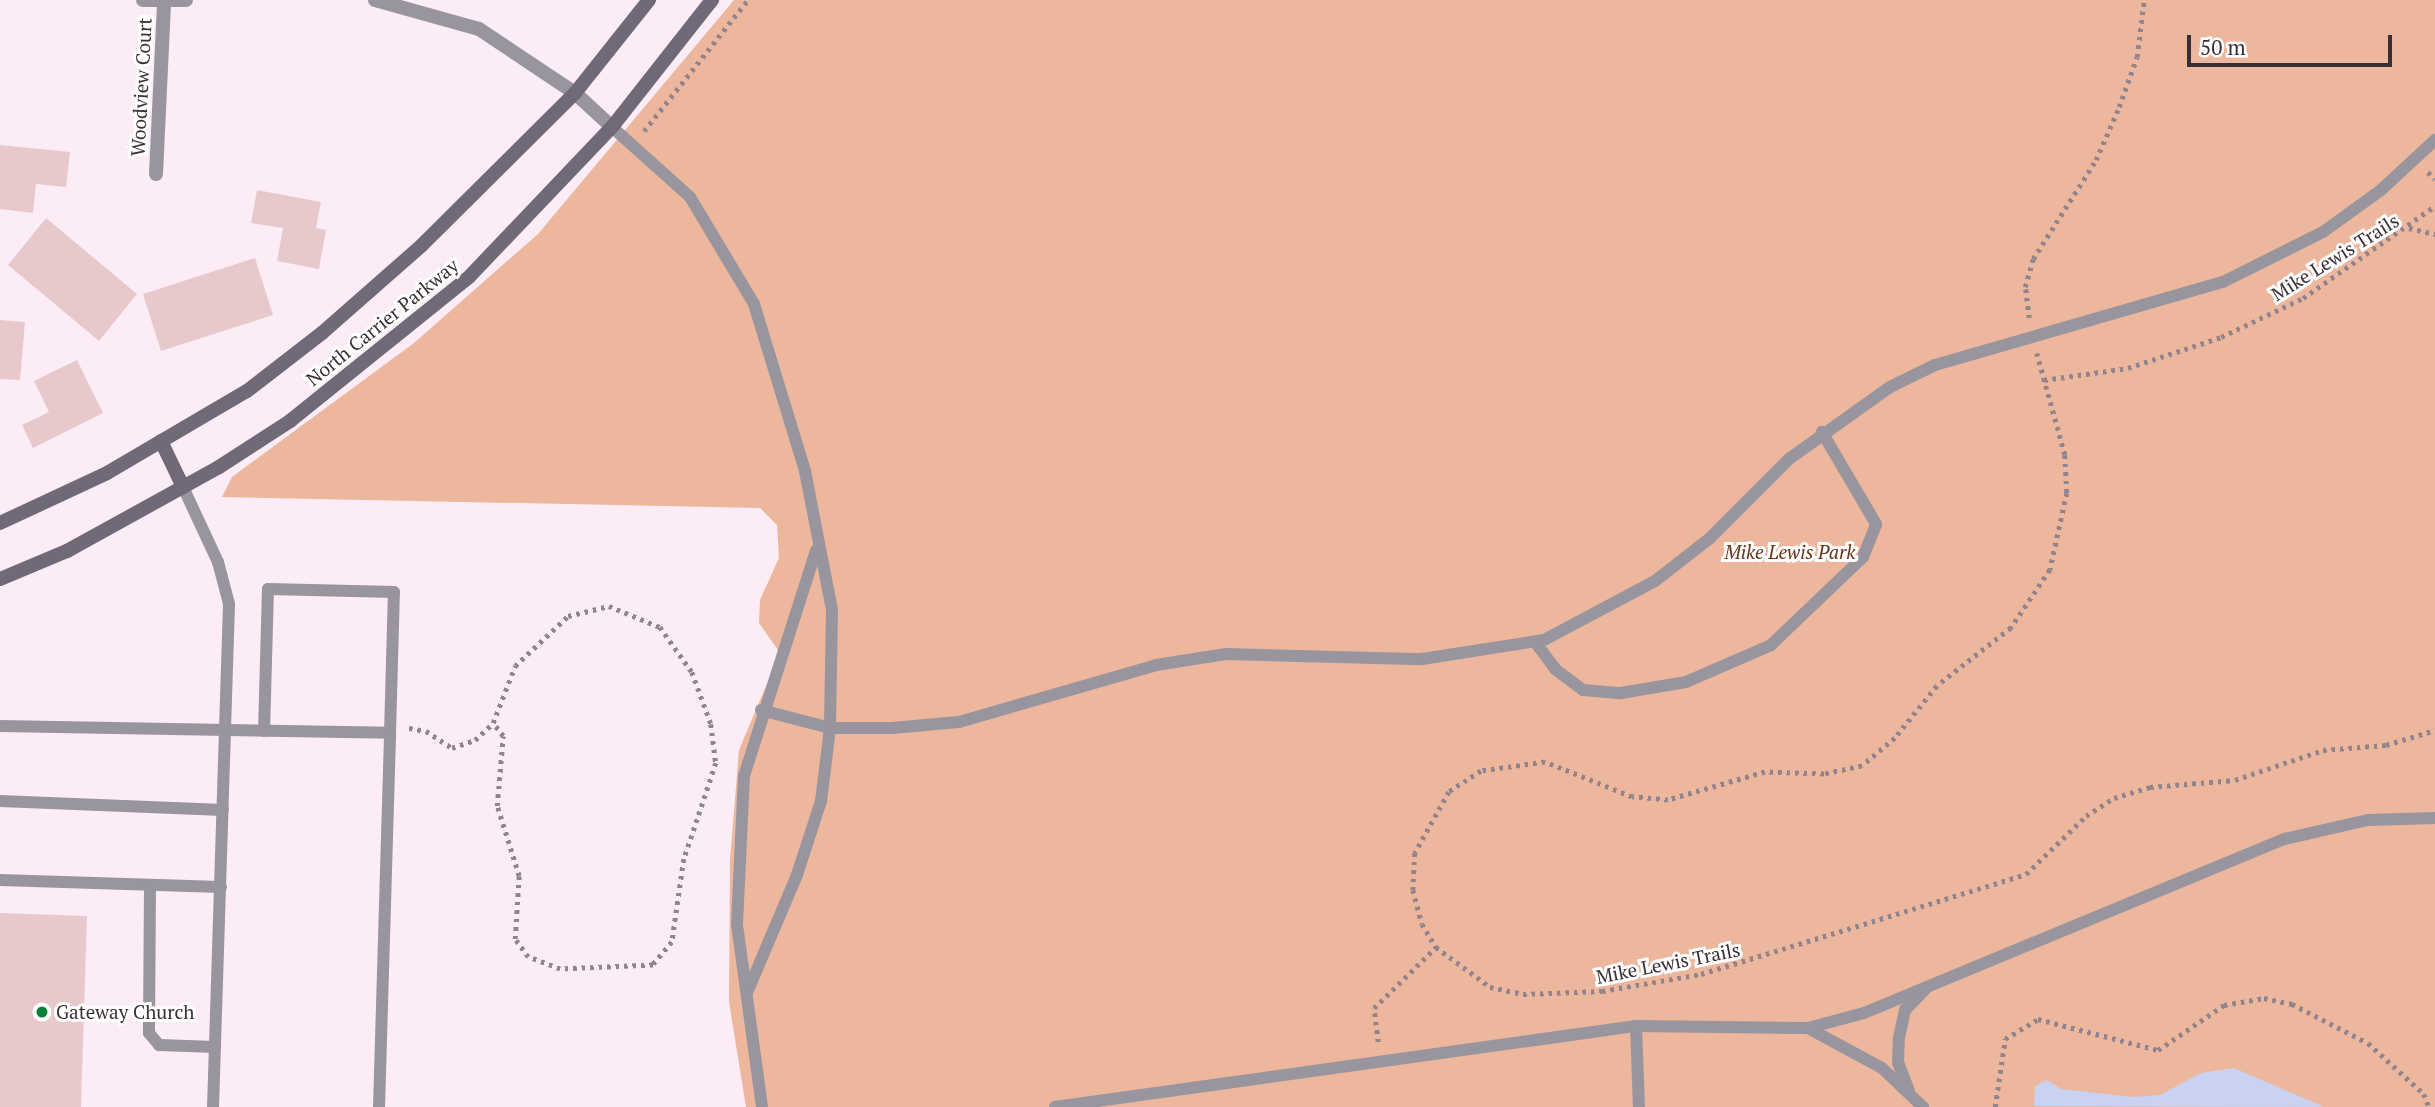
<!DOCTYPE html>
<html>
<head>
<meta charset="utf-8">
<style>
	body { margin:0 }
	#map { position:relative; width:2435px; height:1107px; overflow:hidden; background:#fcecf6; font-family:"PT Serif",serif }
	div>[style] { position:absolute }
	.green>* { inset:0; background:#ecb79d }
	.water>* { inset:0; background:#c9d3f1 }
	.building>* { inset:0; background:#e8c9cb }
	.path>* { height:4.5px; margin-top:-2.25px; transform-origin:0; background:repeating-linear-gradient(90deg,#91848d 0 3.5px,transparent 0 8.5px) }
	.lane>* { height:12px; margin:-6px; padding:0 6px; transform-origin:6px; border-radius:6px; background:#99959f }
	.street>* { height:14px; margin:-7px; padding:0 7px; transform-origin:7px; border-radius:7px; background:#99959f }
	.secondary>* { height:14px; margin:-7px; padding:0 7px; transform-origin:7px; border-radius:7px; background:#6f6978 }
	.dots>* { width:19px; height:19px; translate:-50% -50%; box-sizing:border-box; border:4px solid #fff; border-radius:50% }
	span { translate:-50% -50%; white-space:nowrap; text-align:center; line-height:1.15; -webkit-text-stroke:6px #fff; paint-order:stroke }
	.street-label { font-size:19px; color:#382e35 }
	.park-label { font-size:19px; color:#673419; font-style:italic }
	.poi-label { font-size:19px; color:#382e35 }
	.left { translate:0 -50%; text-align:left }
	.scale { position:absolute; left:2187px; top:35px; width:205px; height:32px; box-sizing:border-box; border:4px solid #382e35; border-top:0; padding-left:9px; font-size:21px; line-height:24px; white-space:nowrap; color:#382e35; -webkit-text-stroke:5px #fff; paint-order:stroke }
</style>
</head>
<body>
<div id="map">
	<div class="green">
		<i style="clip-path:polygon(734px 0,2435px 0,2435px 1107px,746px 1107px,729px 1002px,730px 860px,739px 750px,780px 653px,759px 623px,760px 600px,779px 558px,777px 525px,760px 508px,222px 497px,232px 477px,414px 343px,538px 234px)"></i>
	</div>
	<div class="water">
		<i style="clip-path:polygon(2234px 1068px,2324px 1107px,2034px 1106px,2035px 1086px,2047px 1080px,2061px 1089px,2132px 1097px,2160px 1095px,2201px 1073px)"></i>
	</div>
	<div class="building">
		<i style="clip-path:polygon(0 145px,70px 152px,66px 187px,36px 184px,33px 213px,0 209px)"></i>
		<i style="clip-path:polygon(257px 190px,321px 202px,316px 228px,326px 230px,319px 269px,277px 261px,283px 228px,251px 223px)"></i>
		<i style="clip-path:polygon(46px 218px,137px 294px,99px 341px,8px 265px)"></i>
		<i style="clip-path:polygon(255px 258px,273px 315px,161px 351px,143px 294px)"></i>
		<i style="clip-path:polygon(0 320px,25px 322px,20px 380px,0 379px)"></i>
		<i style="clip-path:polygon(77px 360px,103px 413px,33px 448px,22px 425px,49px 412px,34px 381px)"></i>
		<i style="clip-path:polygon(0 913px,87px 916px,81px 1107px,0 1107px)"></i>
	</div>
	<div class="path">
		<i style="left:644px;top:131px;width:167px;rotate:-51.6deg"></i>
		<i style="left:2428px;top:172px;width:10px;rotate:45deg"></i>
		<i style="left:2409px;top:228px;width:27px;rotate:13deg"></i>
		<i style="left:2029px;top:318px;width:31px;rotate:-97deg"></i>
		<i style="left:2025px;top:287px;width:29px;rotate:-74deg"></i>
		<i style="left:2033px;top:259px;width:117px;rotate:-57.5deg"></i>
		<i style="left:2096px;top:160px;width:58px;rotate:-66.5deg"></i>
		<i style="left:2119px;top:107px;width:53px;rotate:-70.2deg"></i>
		<i style="left:2137px;top:57px;width:57px;rotate:-83deg"></i>
		<i style="left:2037px;top:353px;width:106px;rotate:74.6deg"></i>
		<i style="left:2065px;top:455px;width:38px;rotate:87deg"></i>
		<i style="left:2067px;top:493px;width:79px;rotate:102.4deg"></i>
		<i style="left:2050px;top:570px;width:70px;rotate:123.9deg"></i>
		<i style="left:2011px;top:628px;width:94px;rotate:141.9deg"></i>
		<i style="left:1937px;top:686px;width:67px;rotate:128.9deg"></i>
		<i style="left:1895px;top:738px;width:43px;rotate:139.7deg"></i>
		<i style="left:1862px;top:766px;width:39px;rotate:168deg"></i>
		<i style="left:1824px;top:774px;width:59px;rotate:-178.1deg"></i>
		<i style="left:1765px;top:772px;width:101px;rotate:163.9deg"></i>
		<i style="left:1668px;top:800px;width:36px;rotate:-175deg"></i>
		<i style="left:1632px;top:797px;width:94px;rotate:-158.1deg"></i>
		<i style="left:1545px;top:762px;width:65px;rotate:172deg"></i>
		<i style="left:1481px;top:771px;width:38px;rotate:147deg"></i>
		<i style="left:1449px;top:792px;width:70px;rotate:119.1deg"></i>
		<i style="left:1415px;top:853px;width:37px;rotate:93deg"></i>
		<i style="left:1413px;top:890px;width:35px;rotate:75deg"></i>
		<i style="left:1422px;top:924px;width:27px;rotate:59deg"></i>
		<i style="left:1436px;top:947px;width:67px;rotate:36.5deg"></i>
		<i style="left:1490px;top:987px;width:34px;rotate:12deg"></i>
		<i style="left:1523px;top:994px;width:79px;rotate:-2.2deg"></i>
		<i style="left:1602px;top:991px;width:100px;rotate:-9.7deg"></i>
		<i style="left:1701px;top:974px;width:340px;rotate:-17.1deg"></i>
		<i style="left:2026px;top:874px;width:83px;rotate:-44deg"></i>
		<i style="left:2086px;top:816px;width:33px;rotate:-33deg"></i>
		<i style="left:2114px;top:798px;width:38px;rotate:-17deg"></i>
		<i style="left:2150px;top:787px;width:85px;rotate:-4.7deg"></i>
		<i style="left:2235px;top:780px;width:93px;rotate:-18.8deg"></i>
		<i style="left:2323px;top:750px;width:63px;rotate:-4.5deg"></i>
		<i style="left:2386px;top:745px;width:51px;rotate:-17deg"></i>
		<i style="left:2044px;top:380px;width:85px;rotate:-8.1deg"></i>
		<i style="left:2128px;top:368px;width:98px;rotate:-18.4deg"></i>
		<i style="left:2221px;top:337px;width:91px;rotate:-25.4deg"></i>
		<i style="left:2303px;top:298px;width:161px;rotate:-34.9deg"></i>
		<i style="left:409px;top:728px;width:17px;rotate:10deg"></i>
		<i style="left:426px;top:731px;width:31px;rotate:33deg"></i>
		<i style="left:452px;top:748px;width:24px;rotate:-19deg"></i>
		<i style="left:475px;top:740px;width:25px;rotate:-43deg"></i>
		<i style="left:493px;top:723px;width:61px;rotate:-68.9deg"></i>
		<i style="left:515px;top:666px;width:73px;rotate:-43.3deg"></i>
		<i style="left:568px;top:616px;width:42px;rotate:-13.7deg"></i>
		<i style="left:609px;top:606px;width:55px;rotate:22.4deg"></i>
		<i style="left:660px;top:627px;width:55px;rotate:54.6deg"></i>
		<i style="left:692px;top:672px;width:55px;rotate:69.9deg"></i>
		<i style="left:711px;top:724px;width:39px;rotate:83deg"></i>
		<i style="left:716px;top:763px;width:101px;rotate:108.4deg"></i>
		<i style="left:684px;top:859px;width:84px;rotate:98.2deg"></i>
		<i style="left:672px;top:942px;width:30px;rotate:130deg"></i>
		<i style="left:653px;top:965px;width:93px;rotate:177.5deg"></i>
		<i style="left:560px;top:969px;width:34px;rotate:-159deg"></i>
		<i style="left:528px;top:957px;width:22px;rotate:-126deg"></i>
		<i style="left:515px;top:939px;width:63px;rotate:-86.4deg"></i>
		<i style="left:519px;top:876px;width:73px;rotate:-107.4deg"></i>
		<i style="left:497px;top:806px;width:70px;rotate:-85.1deg"></i>
		<i style="left:503px;top:736px;width:16px;rotate:-128deg"></i>
		<i style="left:1378px;top:1042px;width:34px;rotate:-97deg"></i>
		<i style="left:1374px;top:1008px;width:87px;rotate:-44.5deg"></i>
		<i style="left:1995px;top:1107px;width:69px;rotate:-81.6deg"></i>
		<i style="left:2005px;top:1039px;width:39px;rotate:-31deg"></i>
		<i style="left:2038px;top:1019px;width:124px;rotate:14.5deg"></i>
		<i style="left:2158px;top:1050px;width:80px;rotate:-34.3deg"></i>
		<i style="left:2224px;top:1005px;width:41px;rotate:-9.9deg"></i>
		<i style="left:2264px;top:998px;width:29px;rotate:12deg"></i>
		<i style="left:2292px;top:1004px;width:85px;rotate:27.2deg"></i>
		<i style="left:2368px;top:1043px;width:76px;rotate:42.3deg"></i>
		<i style="left:2424px;top:1094px;width:14px;rotate:69deg"></i>
	</div>
	<div class="lane">
		<i style="left:612px;top:127px;width:105px;rotate:41.9deg"></i>
		<i style="left:690px;top:197px;width:125px;rotate:59.1deg"></i>
		<i style="left:754px;top:304px;width:175px;rotate:73deg"></i>
		<i style="left:805px;top:471px;width:142px;rotate:79deg"></i>
		<i style="left:832px;top:610px;width:118px;rotate:91deg"></i>
		<i style="left:830px;top:728px;width:74px;rotate:97deg"></i>
		<i style="left:821px;top:801px;width:78px;rotate:108deg"></i>
		<i style="left:797px;top:875px;width:128px;rotate:113deg"></i>
		<i style="left:183px;top:487px;width:83px;rotate:65deg"></i>
		<i style="left:218px;top:562px;width:43px;rotate:75.3deg"></i>
		<i style="left:229px;top:604px;width:503px;rotate:91.82deg"></i>
		<i style="left:1535px;top:642px;width:34px;rotate:53deg"></i>
		<i style="left:1555px;top:669px;width:35px;rotate:37deg"></i>
		<i style="left:1583px;top:690px;width:38px;rotate:5deg"></i>
		<i style="left:1621px;top:693px;width:66px;rotate:-9.6deg"></i>
		<i style="left:1686px;top:682px;width:93px;rotate:-23.5deg"></i>
		<i style="left:1771px;top:645px;width:127px;rotate:-43.7deg"></i>
		<i style="left:1863px;top:557px;width:35px;rotate:-68deg"></i>
		<i style="left:1876px;top:524px;width:107px;rotate:-120.4deg"></i>
		<i style="left:761px;top:710px;width:71px;rotate:14.6deg"></i>
		<i style="left:830px;top:728px;width:62px"></i>
		<i style="left:892px;top:728px;width:67px;rotate:-5.1deg"></i>
		<i style="left:959px;top:722px;width:205px;rotate:-16.1deg"></i>
		<i style="left:1156px;top:665px;width:71px;rotate:-8.9deg"></i>
		<i style="left:1226px;top:654px;width:196px;rotate:1.5deg"></i>
		<i style="left:1422px;top:659px;width:123px;rotate:-8.9deg"></i>
		<i style="left:1544px;top:640px;width:126px;rotate:-28deg"></i>
		<i style="left:1655px;top:581px;width:70px;rotate:-38deg"></i>
		<i style="left:1710px;top:538px;width:112px;rotate:-45deg"></i>
		<i style="left:1789px;top:459px;width:124px;rotate:-35.5deg"></i>
		<i style="left:1890px;top:387px;width:50px;rotate:-26.1deg"></i>
		<i style="left:1935px;top:365px;width:300px;rotate:-16.1deg"></i>
		<i style="left:2223px;top:282px;width:112px;rotate:-26.6deg"></i>
		<i style="left:2323px;top:232px;width:72px;rotate:-35.9deg"></i>
		<i style="left:2381px;top:190px;width:74px;rotate:-42.8deg"></i>
		<i style="left:0;top:726px;width:390px;rotate:1deg"></i>
		<i style="left:390px;top:733px;width:141px;rotate:-88.4deg"></i>
		<i style="left:394px;top:592px;width:126px;rotate:-178.6deg"></i>
		<i style="left:268px;top:589px;width:142px;rotate:91.6deg"></i>
		<i style="left:0;top:801px;width:223px;rotate:2.3deg"></i>
		<i style="left:0;top:880px;width:221px;rotate:1.8deg"></i>
		<i style="left:150px;top:885px;width:148px;rotate:90.4deg"></i>
		<i style="left:149px;top:1033px;width:16px;rotate:50deg"></i>
		<i style="left:159px;top:1045px;width:56px;rotate:2deg"></i>
		<i style="left:1636px;top:1026px;width:81px;rotate:87.9deg"></i>
		<i style="left:1808px;top:1028px;width:84px;rotate:28.4deg"></i>
		<i style="left:1882px;top:1068px;width:57px;rotate:43.6deg"></i>
		<i style="left:1909px;top:1091px;width:30px;rotate:-111deg"></i>
		<i style="left:1898px;top:1063px;width:25px;rotate:-88deg"></i>
		<i style="left:1899px;top:1038px;width:29px;rotate:-78deg"></i>
		<i style="left:1905px;top:1010px;width:32px;rotate:-46deg"></i>
		<i style="left:379px;top:1107px;width:374px;rotate:-88.3deg"></i>
		<i style="left:762px;top:1107px;width:185px;rotate:-97.8deg"></i>
		<i style="left:737px;top:924px;width:148px;rotate:-87.3deg"></i>
		<i style="left:744px;top:776px;width:237px;rotate:-72.3deg"></i>
		<i style="left:1055px;top:1107px;width:587px;rotate:-7.94deg"></i>
		<i style="left:1636px;top:1026px;width:172px;rotate:0.7deg"></i>
		<i style="left:1808px;top:1028px;width:58px;rotate:-15deg"></i>
		<i style="left:1864px;top:1013px;width:456px;rotate:-22.5deg"></i>
		<i style="left:2285px;top:839px;width:85px;rotate:-12.9deg"></i>
		<i style="left:2368px;top:820px;width:67px;rotate:-1.7deg"></i>
	</div>
	<div class="street">
		<i style="left:143px;top:0;width:43px"></i>
		<i style="left:375px;top:0;width:108px;rotate:15.6deg"></i>
		<i style="left:479px;top:29px;width:115px;rotate:33.7deg"></i>
		<i style="left:575px;top:93px;width:50px;rotate:42.6deg"></i>
		<i style="left:156px;top:174px;width:172px;rotate:-87.3deg"></i>
	</div>
	<div class="secondary">
		<i style="left:161px;top:441px;width:51px;rotate:64.4deg"></i>
		<i style="left:0;top:523px;width:118px;rotate:-25deg"></i>
		<i style="left:107px;top:473px;width:162px;rotate:-30.4deg"></i>
		<i style="left:247px;top:391px;width:95px;rotate:-37.7deg"></i>
		<i style="left:322px;top:333px;width:133px;rotate:-41.3deg"></i>
		<i style="left:422px;top:245px;width:216px;rotate:-44.8deg"></i>
		<i style="left:575px;top:93px;width:119px;rotate:-51.5deg"></i>
		<i style="left:0;top:579px;width:73px;rotate:-22.7deg"></i>
		<i style="left:67px;top:551px;width:174px;rotate:-28.9deg"></i>
		<i style="left:219px;top:467px;width:85px;rotate:-32.9deg"></i>
		<i style="left:290px;top:421px;width:230px;rotate:-38.8deg"></i>
		<i style="left:469px;top:277px;width:207px;rotate:-46.4deg"></i>
		<i style="left:612px;top:127px;width:162px;rotate:-51.8deg"></i>
	</div>
	<div class="dots">
		<i style="left:42px;top:1012px;background:#098038"></i>
	</div>
	<div class="street-label">
		<span style="left:141px;top:87px;rotate:-87deg">Woodview Court</span>
		<span style="left:2335px;top:257px;rotate:-32deg">Mike Lewis Trails</span>
		<span style="left:382px;top:322px;rotate:-39deg">North Carrier Parkway</span>
		<span style="left:1668px;top:963px;rotate:-11deg">Mike Lewis Trails</span>
	</div>
	<div class="park-label">
		<span style="left:1790px;top:552px">Mike Lewis Park</span>
	</div>
	<div class="poi-label">
		<span class="left" style="left:56px;top:1012px">Gateway Church</span>
	</div>
	<div class="scale">50 m</div>
</div>
</body>
</html>
